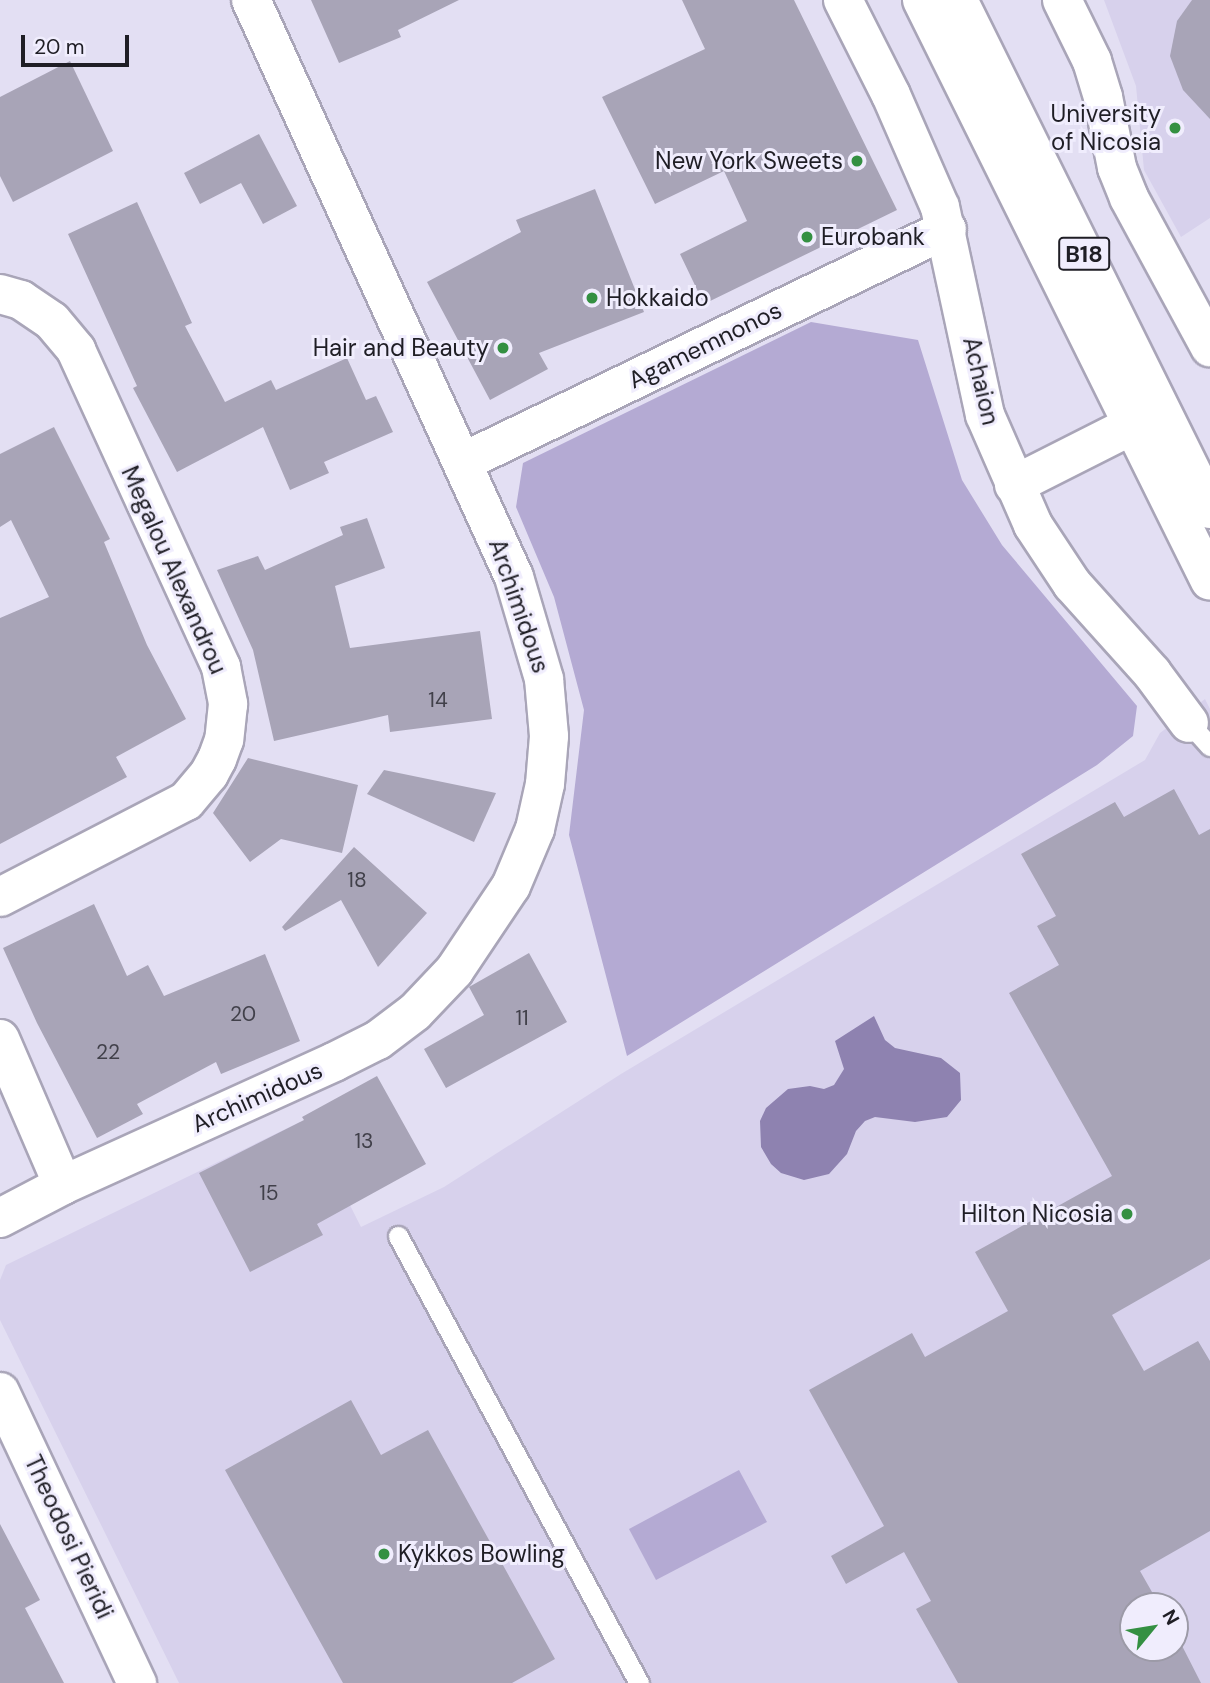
<!DOCTYPE html>
<html>
<head>
<meta charset="utf-8">
<style>
	body { margin:0 }
	#map { position:relative; width:1210px; height:1683px; overflow:hidden; background:#e3dff3; font-family:"DM Sans",sans-serif }
	div>[style] { position:absolute }
	.built>* { inset:0; background:#d7d1ec }
	.green>* { inset:0; background:#b4aad3 }
	.water>* { inset:0; background:#8e82b0 }
	.building>* { inset:0; background:#a8a4b7 }
	.roads { filter:drop-shadow(2px 0 #a9a5b8) drop-shadow(-2px 0 #a9a5b8) drop-shadow(0 2px #a9a5b8) drop-shadow(0 -2px #a9a5b8) }
	.lane>* { height:19px; margin:-9.5px; padding:0 9.5px; transform-origin:9.5px; border-radius:9.5px; background:#fff }
	.street>* { height:38px; margin:-19px; padding:0 19px; transform-origin:19px; border-radius:19px; background:#fff }
	.primary>* { height:38px; margin:-19px; padding:0 19px; transform-origin:19px; border-radius:19px; background:#fff }
	.dots>* { width:19px; height:19px; translate:-50% -50%; box-sizing:border-box; border:4px solid #f0edfd; border-radius:50% }
	span { translate:-50% -50%; white-space:nowrap; text-align:center; line-height:1.15; -webkit-text-stroke:6px #f0edfd; paint-order:stroke }
	.number-label { font-size:21px; color:#41404a }
	.number-label span { -webkit-text-stroke-width:0 }
	.shield-label span { padding:2px 5px; background:#f0edfd; border:2px solid; border-radius:5px; -webkit-text-stroke-width:0 }
	.shield-label { font-size:23px; color:#1f1e25; font-weight:700 }
	.poi-label { font-size:24px; color:#1f1e25 }
	.right { translate:-100% -50%; text-align:right }
	.left { translate:0 -50%; text-align:left }
	.street-label { font-size:24px; color:#1f1e25 }
	.north { position:absolute; left:1119px; top:1592px; width:70px; height:70px; box-sizing:border-box; background:#f0edfd; border:2px solid #9c9aa7; border-radius:50%; rotate:60deg; font-size:19px; font-weight:700; line-height:28px; text-align:center; color:#1f1e25 }
	.north::after { content:''; display:block; margin:auto; width:24px; height:32px; background:#349042; clip-path:polygon(50% 0,100% 100%,50% 72%,0 100%) }
	.scale { position:absolute; left:21px; top:35px; width:108px; height:32px; box-sizing:border-box; border:4px solid #1f1e25; border-top:0; padding-left:9px; font-size:21px; line-height:24px; white-space:nowrap; color:#1f1e25; -webkit-text-stroke:5px #f0edfd; paint-order:stroke }
</style>
</head>
<body>
<div id="map">
	<div class="built">
		<i style="clip-path:polygon(1104px 0,1210px 0,1210px 218px,1181px 237px,1144px 170px,1136px 86px)"></i>
		<i style="clip-path:polygon(evenodd,1205px 699px,1210px 709px,1210px 1683px,179px 1683px,0 1320px,0 1280px,6px 1265px,300px 1122px,312px 1130px,361px 1227px,444px 1187px,621px 1074px,1145px 760px,1160px 733px,1205px 699px,1133px 1606px,1175px 1606px,1175px 1648px,1133px 1648px,1133px 1606px)"></i>
	</div>
	<div class="green">
		<i style="clip-path:polygon(811px 322px,918px 340px,962px 480px,1002px 545px,1137px 706px,1133px 736px,1097px 765px,627px 1056px,569px 835px,584px 710px,554px 597px,516px 507px,523px 463px)"></i>
		<i style="clip-path:polygon(739px 1470px,767px 1522px,656px 1580px,629px 1529px)"></i>
	</div>
	<div class="water">
		<i style="clip-path:polygon(874px 1016px,885px 1040px,895px 1048px,941px 1058px,960px 1073px,961px 1100px,947px 1117px,915px 1122px,875px 1117px,865px 1121px,856px 1131px,847px 1154px,829px 1174px,804px 1180px,781px 1173px,771px 1164px,761px 1147px,760px 1121px,766px 1108px,788px 1089px,810px 1086px,824px 1089px,834px 1085px,844px 1069px,835px 1041px)"></i>
	</div>
	<div class="building">
		<i style="clip-path:polygon(311px 0,459px 0,398px 30px,401px 37px,339px 63px)"></i>
		<i style="clip-path:polygon(682px 0,794px 0,897px 210px,704px 304px,680px 254px,747px 221px,724px 171px,655px 204px,602px 97px,705px 49px)"></i>
		<i style="clip-path:polygon(1192px 0,1210px 0,1210px 119px,1183px 90px,1170px 56px,1177px 21px)"></i>
		<i style="clip-path:polygon(70px 61px,113px 151px,13px 202px,0 176px,0 97px)"></i>
		<i style="clip-path:polygon(259px 134px,297px 206px,263px 224px,241px 183px,200px 204px,184px 173px)"></i>
		<i style="clip-path:polygon(595px 189px,644px 312px,539px 353px,548px 369px,490px 400px,427px 282px,521px 232px,516px 220px)"></i>
		<i style="clip-path:polygon(137px 202px,192px 323px,185px 326px,225px 402px,271px 380px,276px 390px,347px 358px,366px 400px,376px 396px,393px 432px,324px 462px,329px 473px,290px 490px,263px 427px,177px 472px,133px 388px,137px 386px,68px 234px)"></i>
		<i style="clip-path:polygon(54px 427px,110px 539px,104px 542px,147px 645px,186px 719px,116px 757px,127px 777px,0 844px,0 618px,49px 597px,11px 520px,0 527px,0 454px)"></i>
		<i style="clip-path:polygon(367px 518px,385px 568px,335px 586px,350px 648px,480px 631px,492px 719px,390px 732px,388px 715px,274px 741px,253px 650px,217px 570px,258px 556px,265px 570px,343px 535px,340px 527px)"></i>
		<i style="clip-path:polygon(248px 758px,358px 785px,342px 853px,281px 839px,250px 862px,213px 813px)"></i>
		<i style="clip-path:polygon(384px 770px,496px 793px,474px 842px,367px 794px)"></i>
		<i style="clip-path:polygon(1174px 789px,1199px 835px,1210px 829px,1210px 1259px,1112px 1315px,1144px 1371px,1198px 1341px,1210px 1361px,1210px 1531px,1140px 1571px,1160px 1606px,1133px 1606px,1133px 1648px,1175px 1648px,1175px 1632px,1201px 1683px,958px 1683px,916px 1609px,931px 1601px,904px 1552px,846px 1584px,831px 1556px,884px 1526px,809px 1390px,912px 1333px,925px 1357px,1008px 1311px,975px 1252px,1112px 1176px,1009px 993px,1059px 965px,1037px 926px,1056px 916px,1021px 854px,1115px 802px,1124px 817px)"></i>
		<i style="clip-path:polygon(354px 847px,427px 913px,378px 967px,341px 900px,285px 931px,282px 927px)"></i>
		<i style="clip-path:polygon(94px 904px,127px 976px,148px 965px,164px 996px,265px 954px,300px 1041px,221px 1074px,216px 1062px,137px 1104px,143px 1114px,97px 1138px,37px 1023px,3px 948px)"></i>
		<i style="clip-path:polygon(529px 953px,567px 1022px,446px 1088px,424px 1049px,484px 1015px,469px 987px)"></i>
		<i style="clip-path:polygon(377px 1076px,426px 1164px,317px 1224px,323px 1235px,250px 1272px,199px 1173px,304px 1120px,302px 1117px)"></i>
		<i style="clip-path:polygon(351px 1400px,381px 1455px,428px 1430px,555px 1659px,512px 1683px,343px 1683px,225px 1470px)"></i>
		<i style="clip-path:polygon(0 1524px,40px 1600px,25px 1608px,64px 1683px,0 1683px)"></i>
	</div>
	<div class="roads">
		<div class="lane">
			<i style="left:1189px;top:723px;width:31px;rotate:48deg"></i>
			<i style="left:398px;top:1236px;width:508px;rotate:61.67deg"></i>
		</div>
		<div class="street">
			<i style="left:843px;top:0;width:106px;rotate:63.2deg"></i>
			<i style="left:891px;top:95px;width:122px;rotate:66.4deg"></i>
			<i style="left:940px;top:207px;width:213px;rotate:77.8deg"></i>
			<i style="left:985px;top:415px;width:120px;rotate:66.4deg"></i>
			<i style="left:1033px;top:525px;width:71px;rotate:56.5deg"></i>
			<i style="left:1072px;top:584px;width:120px;rotate:48deg"></i>
			<i style="left:1152px;top:673px;width:62px;rotate:53.5deg"></i>
			<i style="left:1062px;top:0;width:68px;rotate:63.8deg"></i>
			<i style="left:1092px;top:61px;width:38px;rotate:73deg"></i>
			<i style="left:1103px;top:97px;width:72px;rotate:78.8deg"></i>
			<i style="left:1117px;top:168px;width:32px;rotate:68deg"></i>
			<i style="left:1129px;top:198px;width:170px;rotate:61.5deg"></i>
			<i style="left:0;top:294px;width:22px;rotate:16deg"></i>
			<i style="left:21px;top:300px;width:37px;rotate:34deg"></i>
			<i style="left:52px;top:321px;width:38px;rotate:50deg"></i>
			<i style="left:76px;top:350px;width:349px;rotate:65.4deg"></i>
			<i style="left:221px;top:667px;width:38px;rotate:79deg"></i>
			<i style="left:228px;top:704px;width:36px;rotate:96deg"></i>
			<i style="left:224px;top:740px;width:20px;rotate:110deg"></i>
			<i style="left:217px;top:759px;width:17px;rotate:118deg"></i>
			<i style="left:209px;top:774px;width:35px;rotate:130deg"></i>
			<i style="left:186px;top:801px;width:209px;rotate:152.7deg"></i>
			<i style="left:463px;top:462px;width:537px;rotate:-25.71deg"></i>
			<i style="left:1014px;top:485px;width:133px;rotate:-26.8deg"></i>
			<i style="left:0;top:1039px;width:159px;rotate:66.7deg"></i>
			<i style="left:0;top:1218px;width:71px;rotate:-27.6deg"></i>
			<i style="left:63px;top:1185px;width:298px;rotate:-24.4deg"></i>
			<i style="left:334px;top:1062px;width:49px;rotate:-26.6deg"></i>
			<i style="left:378px;top:1040px;width:46px;rotate:-37.1deg"></i>
			<i style="left:415px;top:1012px;width:57px;rotate:-46.4deg"></i>
			<i style="left:454px;top:971px;width:102px;rotate:-56.2deg"></i>
			<i style="left:511px;top:886px;width:62px;rotate:-67.2deg"></i>
			<i style="left:535px;top:829px;width:46px;rotate:-77.5deg"></i>
			<i style="left:545px;top:784px;width:48px;rotate:-85.2deg"></i>
			<i style="left:549px;top:736px;width:57px;rotate:-95deg"></i>
			<i style="left:544px;top:679px;width:106px;rotate:-106.4deg"></i>
			<i style="left:514px;top:577px;width:634px;rotate:-114.5deg"></i>
			<i style="left:0;top:1392px;width:322px;rotate:64.8deg"></i>
		</div>
		<div class="primary">
			<i style="left:922px;top:0;width:648px;rotate:63.63deg"></i>
			<i style="left:958px;top:0;width:568px;rotate:63.66deg"></i>
		</div>
	</div>
	<div class="dots">
		<i style="left:1175px;top:128px;background:#349042"></i>
		<i style="left:857px;top:161px;background:#349042"></i>
		<i style="left:807px;top:237px;background:#349042"></i>
		<i style="left:592px;top:298px;background:#349042"></i>
		<i style="left:503px;top:348px;background:#349042"></i>
		<i style="left:1127px;top:1214px;background:#349042"></i>
		<i style="left:384px;top:1554px;background:#349042"></i>
	</div>
	<div class="number-label">
		<span style="left:438px;top:700px">14</span>
		<span style="left:357px;top:880px">18</span>
		<span style="left:243px;top:1014px">20</span>
		<span style="left:522px;top:1018px">11</span>
		<span style="left:108px;top:1052px">22</span>
		<span style="left:364px;top:1141px">13</span>
		<span style="left:269px;top:1193px">15</span>
	</div>
	<div class="shield-label">
		<span style="left:1084px;top:254px">B18</span>
	</div>
	<div class="poi-label">
		<span class="right" style="left:1161px;top:128px">University<br>of Nicosia</span>
		<span class="right" style="left:843px;top:161px">New York Sweets</span>
		<span class="left" style="left:821px;top:237px">Eurobank</span>
		<span class="left" style="left:606px;top:298px">Hokkaido</span>
		<span class="right" style="left:489px;top:348px">Hair and Beauty</span>
		<span class="right" style="left:1113px;top:1214px">Hilton Nicosia</span>
		<span class="left" style="left:398px;top:1554px">Kykkos Bowling</span>
	</div>
	<div class="street-label">
		<span style="left:705px;top:345px;rotate:-26deg">Agamemnonos</span>
		<span style="left:981px;top:381px;rotate:77deg">Achaion</span>
		<span style="left:174px;top:570px;rotate:66deg">Megalou Alexandrou</span>
		<span style="left:519px;top:606px;rotate:71deg">Archimidous</span>
		<span style="left:257px;top:1097px;rotate:-24deg">Archimidous</span>
		<span style="left:69px;top:1537px;rotate:65deg">Theodosi Pieridi</span>
	</div>
	<div class="north">N</div>
	<div class="scale">20 m</div>
</div>
</body>
</html>
